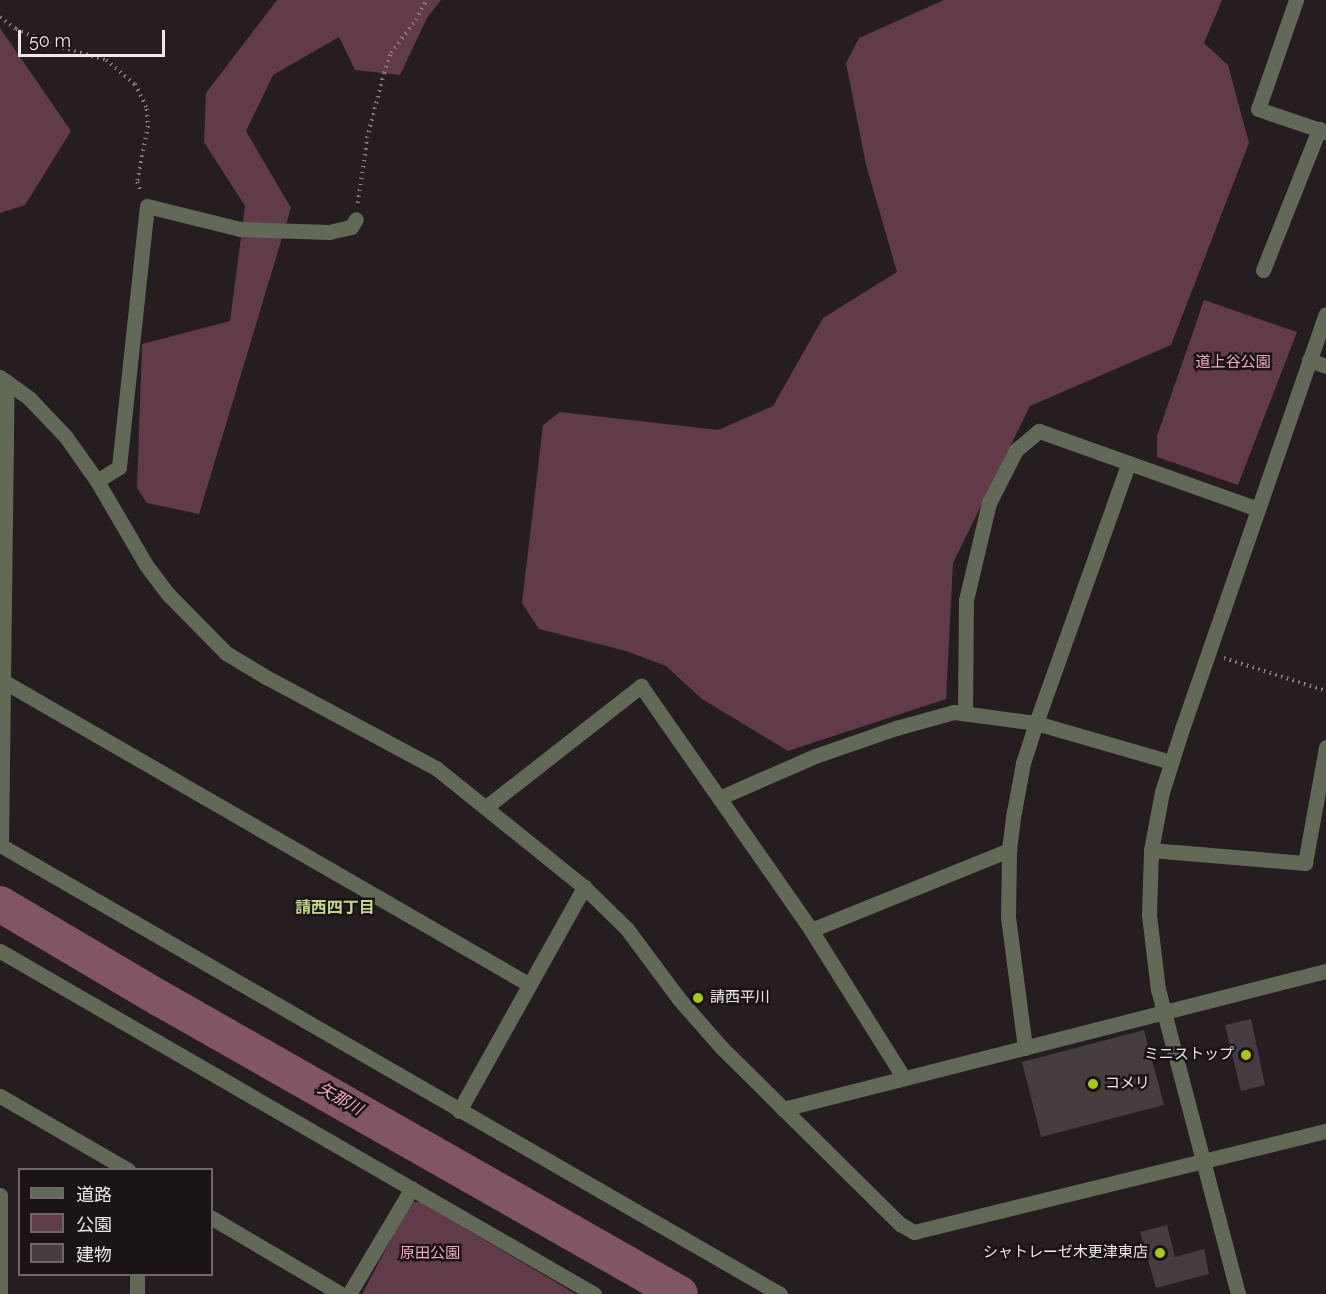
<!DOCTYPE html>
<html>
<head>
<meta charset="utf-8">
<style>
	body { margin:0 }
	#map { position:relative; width:1326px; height:1294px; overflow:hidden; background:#251d20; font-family:Raleway,"Noto Sans JP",sans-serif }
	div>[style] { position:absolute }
	.green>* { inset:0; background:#613b49 }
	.river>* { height:36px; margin:-18px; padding:0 18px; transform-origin:18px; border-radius:18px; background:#815565 }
	.building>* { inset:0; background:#453d3f }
	.path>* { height:4px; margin-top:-2px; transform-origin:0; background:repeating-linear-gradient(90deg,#857f81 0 1.5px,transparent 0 6px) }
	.minor>* { height:15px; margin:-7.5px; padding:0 7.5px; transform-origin:7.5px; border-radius:7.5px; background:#636957 }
	.dots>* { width:16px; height:16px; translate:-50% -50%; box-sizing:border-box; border:3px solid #1b1417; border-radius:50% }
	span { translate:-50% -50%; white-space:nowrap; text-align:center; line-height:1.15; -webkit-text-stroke:5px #1b1417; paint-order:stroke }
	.park-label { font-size:15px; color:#f3a9c4 }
	.poi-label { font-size:15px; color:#ece7e8 }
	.left { translate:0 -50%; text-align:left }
	.right { translate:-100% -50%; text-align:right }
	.neighbourhood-label { font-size:16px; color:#c2d78c; font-weight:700 }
	.water-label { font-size:16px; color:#f5abc6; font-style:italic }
	.legend { position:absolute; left:18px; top:1168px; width:195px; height:108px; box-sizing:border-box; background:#1b1417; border:2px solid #6f686b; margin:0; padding:8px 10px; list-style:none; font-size:18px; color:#ece7e8 }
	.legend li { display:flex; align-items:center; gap:12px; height:30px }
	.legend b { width:30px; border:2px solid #6f686b }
	.scale { position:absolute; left:18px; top:30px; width:147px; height:27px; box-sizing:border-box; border:3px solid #ece7e8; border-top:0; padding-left:8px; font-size:18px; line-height:21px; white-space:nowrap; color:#ece7e8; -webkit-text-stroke:4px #1b1417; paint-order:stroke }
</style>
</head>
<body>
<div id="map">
	<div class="green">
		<i style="clip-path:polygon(277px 0,441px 0,427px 18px,400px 75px,355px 70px,339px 37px,273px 75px,246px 131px,291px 208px,199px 514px,147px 503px,137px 488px,142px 344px,230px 321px,245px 206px,204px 142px,206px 93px)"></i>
		<i style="clip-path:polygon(944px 0,1222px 0,1204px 43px,1228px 65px,1249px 143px,1171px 345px,1030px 406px,953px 563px,946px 699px,788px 751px,702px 699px,666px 666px,626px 651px,539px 629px,522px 603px,543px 425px,560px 412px,718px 430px,773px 406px,823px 318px,897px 272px,866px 165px,846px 63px,859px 38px)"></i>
		<i style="clip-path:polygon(0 28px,71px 131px,25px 205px,0 213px)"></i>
		<i style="clip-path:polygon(1204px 300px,1297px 332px,1238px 485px,1157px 457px,1157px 436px)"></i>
		<i style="clip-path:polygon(411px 1202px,420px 1202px,576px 1294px,362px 1294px)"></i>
	</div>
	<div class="river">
		<i style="left:0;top:904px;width:185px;rotate:30.6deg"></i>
		<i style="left:159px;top:998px;width:599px;rotate:29.6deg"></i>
	</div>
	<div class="building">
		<i style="clip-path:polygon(1251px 1019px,1265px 1085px,1241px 1091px,1225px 1025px)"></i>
		<i style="clip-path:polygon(1144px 1030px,1164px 1105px,1041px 1137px,1022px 1062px)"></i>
		<i style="clip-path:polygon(1167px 1225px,1175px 1257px,1204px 1249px,1209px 1274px,1156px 1288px,1140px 1232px)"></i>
	</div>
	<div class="path">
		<i style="left:0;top:17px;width:20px;rotate:37deg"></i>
		<i style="left:16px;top:29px;width:44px;rotate:22.5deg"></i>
		<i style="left:57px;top:46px;width:51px;rotate:15.9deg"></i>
		<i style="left:106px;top:60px;width:38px;rotate:40deg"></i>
		<i style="left:135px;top:84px;width:28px;rotate:64deg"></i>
		<i style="left:147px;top:109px;width:17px;rotate:87deg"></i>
		<i style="left:148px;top:126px;width:57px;rotate:101.1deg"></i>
		<i style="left:137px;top:182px;width:11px;rotate:68deg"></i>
		<i style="left:358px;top:203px;width:66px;rotate:-82.1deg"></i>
		<i style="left:367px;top:138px;width:67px;rotate:-75.3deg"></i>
		<i style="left:384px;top:73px;width:21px;rotate:-71deg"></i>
		<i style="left:391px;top:53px;width:41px;rotate:-52.9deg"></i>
		<i style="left:416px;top:20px;width:22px;rotate:-63deg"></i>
		<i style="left:1224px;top:658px;width:107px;rotate:17.9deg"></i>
	</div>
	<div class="minor">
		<i style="left:1296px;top:0;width:115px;rotate:109.2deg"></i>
		<i style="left:1258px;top:109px;width:72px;rotate:18.7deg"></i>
		<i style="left:1263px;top:270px;width:152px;rotate:-68.3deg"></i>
		<i style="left:1309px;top:360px;width:18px;rotate:19deg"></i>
		<i style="left:0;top:377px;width:36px;rotate:36deg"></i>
		<i style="left:29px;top:398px;width:54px;rotate:46.5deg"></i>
		<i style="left:66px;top:437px;width:54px;rotate:54.8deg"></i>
		<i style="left:97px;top:481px;width:97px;rotate:59.7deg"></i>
		<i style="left:146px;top:565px;width:38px;rotate:53deg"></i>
		<i style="left:169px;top:595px;width:81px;rotate:45.5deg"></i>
		<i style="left:226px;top:653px;width:47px;rotate:31deg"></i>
		<i style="left:266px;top:677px;width:193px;rotate:28.2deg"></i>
		<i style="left:436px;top:768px;width:190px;rotate:38.8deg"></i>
		<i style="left:584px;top:887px;width:60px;rotate:44.3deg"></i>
		<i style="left:627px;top:929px;width:87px;rotate:53.4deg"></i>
		<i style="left:679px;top:999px;width:64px;rotate:48.8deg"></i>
		<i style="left:721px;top:1047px;width:252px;rotate:44.7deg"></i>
		<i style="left:900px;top:1224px;width:16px;rotate:30deg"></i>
		<i style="left:914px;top:1232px;width:424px;rotate:-13.8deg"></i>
		<i style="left:97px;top:481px;width:26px;rotate:-32deg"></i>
		<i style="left:119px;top:467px;width:262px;rotate:-83.9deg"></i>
		<i style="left:147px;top:206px;width:96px;rotate:13.9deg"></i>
		<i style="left:240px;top:229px;width:89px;rotate:1.9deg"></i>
		<i style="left:329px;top:232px;width:23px;rotate:-13deg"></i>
		<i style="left:351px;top:227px;width:9px;rotate:-58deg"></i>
		<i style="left:3px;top:681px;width:608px;rotate:29.98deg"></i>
		<i style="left:965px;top:713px;width:113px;rotate:-89.5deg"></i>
		<i style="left:966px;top:600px;width:100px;rotate:-76.7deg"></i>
		<i style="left:989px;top:503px;width:59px;rotate:-63deg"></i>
		<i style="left:1016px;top:450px;width:30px;rotate:-40deg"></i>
		<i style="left:1039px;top:431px;width:232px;rotate:19.6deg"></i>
		<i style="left:719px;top:798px;width:105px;rotate:-23.6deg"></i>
		<i style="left:815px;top:756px;width:86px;rotate:-19.1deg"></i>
		<i style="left:896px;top:728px;width:60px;rotate:-15.4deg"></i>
		<i style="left:954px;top:712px;width:83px;rotate:7.6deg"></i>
		<i style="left:1036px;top:723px;width:141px;rotate:16.1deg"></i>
		<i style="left:486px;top:807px;width:197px;rotate:-38deg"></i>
		<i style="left:641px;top:686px;width:297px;rotate:55.1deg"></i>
		<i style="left:811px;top:930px;width:175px;rotate:57.9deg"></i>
		<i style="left:0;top:845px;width:900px;rotate:29.93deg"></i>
		<i style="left:1px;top:846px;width:464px;rotate:-89.3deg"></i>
		<i style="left:1151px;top:850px;width:155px;rotate:4.8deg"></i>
		<i style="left:1305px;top:863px;width:118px;rotate:-79.7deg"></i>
		<i style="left:811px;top:930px;width:214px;rotate:-22deg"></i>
		<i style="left:0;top:951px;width:686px;rotate:30deg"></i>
		<i style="left:1025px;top:1048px;width:132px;rotate:-97.4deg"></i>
		<i style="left:1008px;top:917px;width:67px;rotate:-89.1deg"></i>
		<i style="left:1009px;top:850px;width:38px;rotate:-83deg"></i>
		<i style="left:1014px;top:812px;width:50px;rotate:-79.6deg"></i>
		<i style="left:1023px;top:763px;width:42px;rotate:-72deg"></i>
		<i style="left:1036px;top:723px;width:275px;rotate:-70.4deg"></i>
		<i style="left:0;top:1096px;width:148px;rotate:30deg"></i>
		<i style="left:783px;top:1109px;width:560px;rotate:-14.26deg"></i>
		<i style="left:459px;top:1111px;width:257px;rotate:-60.8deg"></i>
		<i style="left:0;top:1195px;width:99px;rotate:90deg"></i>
		<i style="left:212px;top:1218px;width:150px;rotate:30.5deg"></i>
		<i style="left:137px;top:1274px;width:20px;rotate:90deg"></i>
		<i style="left:349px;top:1294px;width:123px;rotate:-59.3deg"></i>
		<i style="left:1238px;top:1294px;width:314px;rotate:-104.7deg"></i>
		<i style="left:1158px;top:990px;width:77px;rotate:-96.8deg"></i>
		<i style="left:1149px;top:914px;width:64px;rotate:-88.2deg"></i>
		<i style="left:1151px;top:850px;width:59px;rotate:-79.3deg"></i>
		<i style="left:1162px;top:792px;width:66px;rotate:-72.4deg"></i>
		<i style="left:1182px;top:729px;width:439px;rotate:-70.9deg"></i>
	</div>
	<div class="dots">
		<i style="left:698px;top:998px;background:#a7c71e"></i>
		<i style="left:1246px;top:1055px;background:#a7c71e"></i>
		<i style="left:1093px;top:1084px;background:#a7c71e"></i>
		<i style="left:1160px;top:1253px;background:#a7c71e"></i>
	</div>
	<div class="park-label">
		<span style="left:1233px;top:363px">道上谷公園</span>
		<span style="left:430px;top:1254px">原田公園</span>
	</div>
	<div class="poi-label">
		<span class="left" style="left:710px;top:998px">請西平川</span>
		<span class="right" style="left:1234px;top:1055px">ミニストップ</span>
		<span class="left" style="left:1105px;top:1084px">コメリ</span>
		<span class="right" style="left:1148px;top:1253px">シャトレーゼ木更津東店</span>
	</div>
	<div class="neighbourhood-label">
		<span style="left:335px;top:908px">請西四丁目</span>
	</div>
	<div class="water-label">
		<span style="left:340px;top:1099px;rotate:30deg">矢那川</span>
	</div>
	<ul class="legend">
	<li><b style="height:8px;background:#636957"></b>道路</li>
	<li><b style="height:16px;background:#613b49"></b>公園</li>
	<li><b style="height:16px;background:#453d3f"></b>建物</li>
	</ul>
	<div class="scale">50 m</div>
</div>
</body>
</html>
